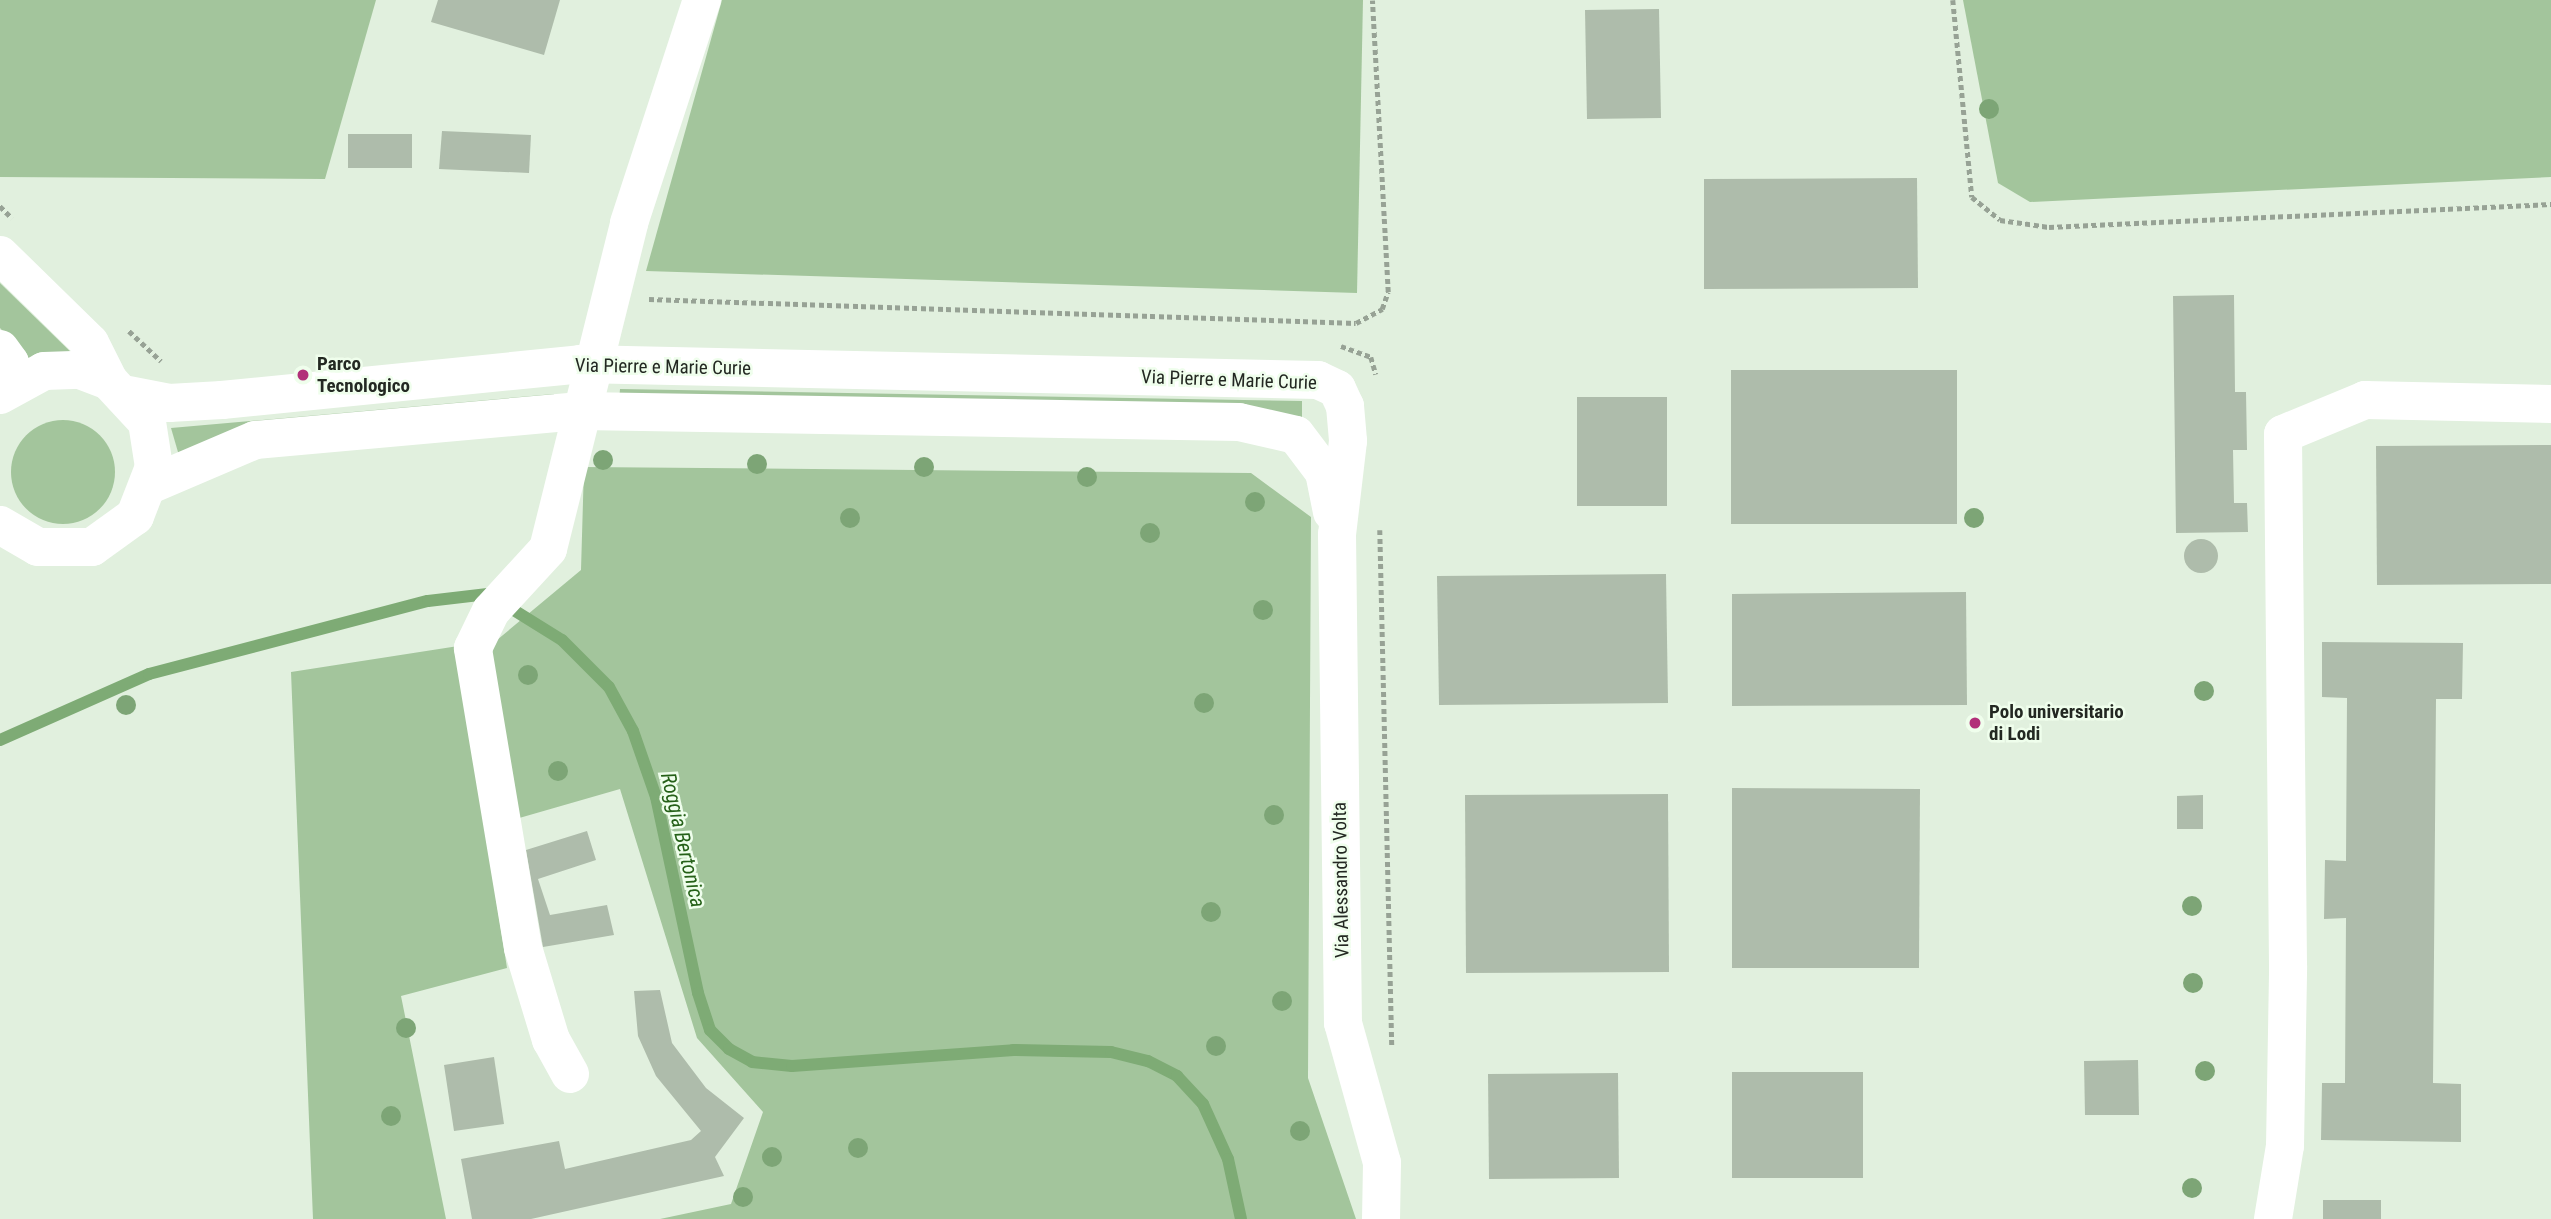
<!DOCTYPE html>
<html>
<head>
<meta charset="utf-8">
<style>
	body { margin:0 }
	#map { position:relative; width:2551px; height:1219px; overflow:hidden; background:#e1f0de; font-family:"Roboto Condensed",sans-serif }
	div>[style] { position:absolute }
	.green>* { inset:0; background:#a3c59c }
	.round { border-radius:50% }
	.stream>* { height:12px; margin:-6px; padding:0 6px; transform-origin:6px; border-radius:6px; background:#7eab75 }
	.building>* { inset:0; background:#aebcab }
	.path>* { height:4.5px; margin-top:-2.25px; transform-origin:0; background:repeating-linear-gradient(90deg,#97a295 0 5px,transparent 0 8.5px) }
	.street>* { height:38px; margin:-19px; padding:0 19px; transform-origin:19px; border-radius:19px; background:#fff }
	.trees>* { width:20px; height:20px; margin:-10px; border-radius:50%; background:#7da576 }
	.dots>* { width:19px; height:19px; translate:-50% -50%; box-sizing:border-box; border:4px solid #effeec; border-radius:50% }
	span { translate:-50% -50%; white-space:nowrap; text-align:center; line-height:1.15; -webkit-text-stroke:5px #effeec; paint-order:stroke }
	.poi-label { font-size:19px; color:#232822; font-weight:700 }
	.left { translate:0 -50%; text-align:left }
	.street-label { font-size:19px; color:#232822 }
	.water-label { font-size:21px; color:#256018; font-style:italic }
</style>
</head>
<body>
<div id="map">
	<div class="green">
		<i style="clip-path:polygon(0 0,376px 0,325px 179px,0 177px)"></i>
		<i style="clip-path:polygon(722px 0,1363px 0,1357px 293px,646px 271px)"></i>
		<i style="clip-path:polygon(1963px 0,2551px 0,2551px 177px,2030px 202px,1998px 183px)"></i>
		<i style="clip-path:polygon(0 283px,78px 359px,29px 360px,0 328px)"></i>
		<i style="clip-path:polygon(620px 389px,1302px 401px,1302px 418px,619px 401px)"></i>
		<i style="clip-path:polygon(554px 394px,554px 409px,180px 459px,171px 428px)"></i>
		<i class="round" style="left:11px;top:420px;width:104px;height:104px"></i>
		<i style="clip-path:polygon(584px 467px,1251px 473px,1311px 517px,1308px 1078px,1356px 1219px,660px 1219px,731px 1204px,763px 1112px,697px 1038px,620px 789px,485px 828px,507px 968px,401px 996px,446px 1219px,313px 1219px,291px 672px,497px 640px,581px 570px)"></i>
	</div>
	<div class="stream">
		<i style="left:0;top:740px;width:163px;rotate:-23.9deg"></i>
		<i style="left:149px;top:674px;width:288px;rotate:-14.7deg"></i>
		<i style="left:428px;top:601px;width:60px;rotate:-6.7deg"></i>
		<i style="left:488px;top:594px;width:87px;rotate:31.9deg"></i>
		<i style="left:562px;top:640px;width:66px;rotate:45deg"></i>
		<i style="left:609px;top:687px;width:50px;rotate:61.4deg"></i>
		<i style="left:633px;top:731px;width:70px;rotate:70.8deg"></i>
		<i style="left:656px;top:797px;width:200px;rotate:77.9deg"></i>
		<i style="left:698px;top:993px;width:39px;rotate:72deg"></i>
		<i style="left:710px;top:1030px;width:27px;rotate:45deg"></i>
		<i style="left:729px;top:1049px;width:26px;rotate:29deg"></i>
		<i style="left:752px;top:1062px;width:40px;rotate:5.7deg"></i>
		<i style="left:792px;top:1066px;width:222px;rotate:-4.1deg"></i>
		<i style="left:1013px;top:1050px;width:98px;rotate:1.2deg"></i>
		<i style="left:1111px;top:1052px;width:38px;rotate:14deg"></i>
		<i style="left:1148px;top:1061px;width:33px;rotate:27deg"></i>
		<i style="left:1177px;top:1076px;width:38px;rotate:47deg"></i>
		<i style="left:1203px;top:1104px;width:60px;rotate:65.6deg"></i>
		<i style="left:1228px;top:1159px;width:61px;rotate:77.8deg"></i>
	</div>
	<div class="building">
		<i style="clip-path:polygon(438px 0,560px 0,544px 55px,431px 22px)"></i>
		<i style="clip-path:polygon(1659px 9px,1661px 118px,1587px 119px,1585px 10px)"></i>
		<i style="clip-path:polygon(442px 131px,531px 135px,529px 173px,439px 169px)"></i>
		<i style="clip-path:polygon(348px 134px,412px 134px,412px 168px,348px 168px)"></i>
		<i style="clip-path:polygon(1917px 178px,1918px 288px,1704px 289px,1704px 179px)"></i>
		<i style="clip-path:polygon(2234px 295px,2235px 392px,2246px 392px,2247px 450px,2233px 450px,2234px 503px,2247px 503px,2248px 532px,2176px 533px,2173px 296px)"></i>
		<i style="clip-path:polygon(1731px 370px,1957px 370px,1957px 524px,1731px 524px)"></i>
		<i style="clip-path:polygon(1577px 397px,1667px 397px,1667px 506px,1577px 506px)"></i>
		<i style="clip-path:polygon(2551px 445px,2551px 584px,2377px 585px,2376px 446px)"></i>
		<i class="round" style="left:2184px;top:539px;width:34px;height:34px"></i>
		<i style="clip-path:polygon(1666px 574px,1668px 703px,1439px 705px,1437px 576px)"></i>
		<i style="clip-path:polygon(1966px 592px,1967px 705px,1732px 706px,1732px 594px)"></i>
		<i style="clip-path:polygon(2322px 642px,2463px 643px,2462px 699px,2436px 699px,2433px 1083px,2461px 1084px,2461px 1142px,2321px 1140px,2322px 1083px,2345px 1083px,2346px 918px,2324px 919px,2325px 860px,2346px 861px,2347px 698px,2322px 697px)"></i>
		<i style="clip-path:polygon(1732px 788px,1920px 789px,1919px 968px,1732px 968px)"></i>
		<i style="clip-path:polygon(1668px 794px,1669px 972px,1466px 973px,1465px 795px)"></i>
		<i style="clip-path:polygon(2203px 795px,2203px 829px,2177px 829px,2177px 796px)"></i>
		<i style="clip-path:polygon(587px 831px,596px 860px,538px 879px,550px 915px,607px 905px,614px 935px,543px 947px,526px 850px)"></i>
		<i style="clip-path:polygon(660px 990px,672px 1043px,706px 1088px,744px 1118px,715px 1157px,724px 1176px,531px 1219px,472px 1219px,461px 1159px,559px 1141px,565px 1169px,691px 1140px,701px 1131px,656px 1076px,638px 1036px,634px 991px)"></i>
		<i style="clip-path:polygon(494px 1057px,504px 1124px,454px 1131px,444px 1065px)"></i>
		<i style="clip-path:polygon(2138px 1060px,2139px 1115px,2085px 1115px,2084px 1061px)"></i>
		<i style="clip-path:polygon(1732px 1072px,1863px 1072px,1863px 1178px,1732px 1178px)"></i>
		<i style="clip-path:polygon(1618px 1073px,1619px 1178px,1489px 1179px,1488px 1074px)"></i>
		<i style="clip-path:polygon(2323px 1200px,2381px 1200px,2381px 1219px,2323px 1219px)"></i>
	</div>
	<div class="path">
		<i style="left:1953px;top:0;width:198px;rotate:84.5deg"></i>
		<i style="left:1972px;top:197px;width:36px;rotate:39deg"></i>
		<i style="left:2000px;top:220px;width:49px;rotate:8.1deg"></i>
		<i style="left:2049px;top:227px;width:503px;rotate:-2.62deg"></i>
		<i style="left:0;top:206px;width:17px;rotate:45deg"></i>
		<i style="left:649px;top:299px;width:707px;rotate:1.94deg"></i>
		<i style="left:1356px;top:323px;width:30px;rotate:-28deg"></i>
		<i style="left:1382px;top:309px;width:18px;rotate:-71deg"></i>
		<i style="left:1388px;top:292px;width:292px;rotate:-93.1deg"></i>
		<i style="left:129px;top:331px;width:44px;rotate:43.2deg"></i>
		<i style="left:1341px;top:346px;width:32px;rotate:20deg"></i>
		<i style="left:1371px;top:357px;width:18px;rotate:74deg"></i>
		<i style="left:1380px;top:530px;width:516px;rotate:88.67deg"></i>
	</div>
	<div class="street">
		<i style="left:0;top:255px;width:126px;rotate:44.4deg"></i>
		<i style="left:90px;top:343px;width:42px;rotate:63.4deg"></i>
		<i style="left:0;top:349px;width:17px;rotate:54deg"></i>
		<i style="left:10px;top:363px;width:25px;rotate:97deg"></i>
		<i style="left:0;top:395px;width:50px;rotate:-28.6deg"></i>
		<i style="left:44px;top:371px;width:36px;rotate:-2deg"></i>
		<i style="left:80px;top:370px;width:31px;rotate:21deg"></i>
		<i style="left:109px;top:381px;width:56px;rotate:47.2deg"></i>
		<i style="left:147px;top:422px;width:46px;rotate:81.2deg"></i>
		<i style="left:154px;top:467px;width:53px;rotate:111.2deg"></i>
		<i style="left:135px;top:516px;width:53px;rotate:144.2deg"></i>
		<i style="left:92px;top:547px;width:54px;rotate:180deg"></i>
		<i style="left:38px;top:547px;width:44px;rotate:-149.9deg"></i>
		<i style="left:128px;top:395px;width:42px;rotate:11deg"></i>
		<i style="left:169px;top:403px;width:53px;rotate:-3.2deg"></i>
		<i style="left:222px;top:400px;width:360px;rotate:-5.7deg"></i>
		<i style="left:580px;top:364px;width:738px;rotate:1.24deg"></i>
		<i style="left:1318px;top:380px;width:21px;rotate:25deg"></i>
		<i style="left:1337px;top:389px;width:19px;rotate:65deg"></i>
		<i style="left:1345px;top:406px;width:35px;rotate:85deg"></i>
		<i style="left:1348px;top:441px;width:94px;rotate:96.7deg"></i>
		<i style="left:1337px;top:534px;width:489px;rotate:89.3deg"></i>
		<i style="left:1343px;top:1023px;width:145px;rotate:74.4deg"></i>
		<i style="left:1382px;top:1163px;width:56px;rotate:91deg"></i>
		<i style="left:152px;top:484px;width:112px;rotate:-23.1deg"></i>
		<i style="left:255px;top:440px;width:327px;rotate:-5.1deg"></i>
		<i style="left:581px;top:411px;width:658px;rotate:0.96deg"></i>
		<i style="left:1239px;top:422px;width:58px;rotate:12.8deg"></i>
		<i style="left:1296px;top:435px;width:46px;rotate:52.9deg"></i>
		<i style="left:1324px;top:472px;width:41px;rotate:78.7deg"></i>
		<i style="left:570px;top:1074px;width:39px;rotate:-119deg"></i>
		<i style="left:551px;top:1040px;width:96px;rotate:-106.9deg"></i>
		<i style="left:523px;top:948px;width:304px;rotate:-99.5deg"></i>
		<i style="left:473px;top:648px;width:41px;rotate:-64.1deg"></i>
		<i style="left:491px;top:611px;width:84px;rotate:-47.4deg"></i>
		<i style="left:548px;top:549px;width:336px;rotate:-76deg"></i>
		<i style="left:629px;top:223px;width:235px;rotate:-71.9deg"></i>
		<i style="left:2273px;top:1219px;width:74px;rotate:-80.7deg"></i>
		<i style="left:2285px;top:1146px;width:180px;rotate:-89deg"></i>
		<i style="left:2288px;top:966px;width:532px;rotate:-90.54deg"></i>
		<i style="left:2283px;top:434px;width:89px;rotate:-22.5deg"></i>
		<i style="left:2365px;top:400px;width:186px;rotate:1.2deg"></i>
	</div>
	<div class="trees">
		<i style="left:1989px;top:109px"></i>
		<i style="left:603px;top:460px"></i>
		<i style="left:757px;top:464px"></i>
		<i style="left:924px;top:467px"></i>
		<i style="left:1087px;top:477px"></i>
		<i style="left:1255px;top:502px"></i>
		<i style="left:850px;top:518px"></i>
		<i style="left:1974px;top:518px"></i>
		<i style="left:1150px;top:533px"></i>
		<i style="left:1263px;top:610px"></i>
		<i style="left:528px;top:675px"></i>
		<i style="left:2204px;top:691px"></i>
		<i style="left:1204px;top:703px"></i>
		<i style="left:126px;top:705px"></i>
		<i style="left:558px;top:771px"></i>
		<i style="left:1274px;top:815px"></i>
		<i style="left:2192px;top:906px"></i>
		<i style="left:1211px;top:912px"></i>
		<i style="left:2193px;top:983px"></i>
		<i style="left:1282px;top:1001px"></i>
		<i style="left:406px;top:1028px"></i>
		<i style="left:1216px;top:1046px"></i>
		<i style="left:2205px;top:1071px"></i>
		<i style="left:391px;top:1116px"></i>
		<i style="left:1300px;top:1131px"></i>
		<i style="left:858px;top:1148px"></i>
		<i style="left:772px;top:1157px"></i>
		<i style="left:2192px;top:1188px"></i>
		<i style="left:743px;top:1197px"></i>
	</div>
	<div class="dots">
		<i style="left:303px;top:375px;background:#b23079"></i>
		<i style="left:1975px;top:723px;background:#b23079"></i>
	</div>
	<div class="poi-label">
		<span class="left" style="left:317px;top:375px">Parco<br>Tecnologico</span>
		<span class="left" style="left:1989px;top:723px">Polo universitario<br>di Lodi</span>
	</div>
	<div class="street-label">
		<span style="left:663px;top:367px;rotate:1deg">Via Pierre e Marie Curie</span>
		<span style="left:1229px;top:380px;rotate:2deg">Via Pierre e Marie Curie</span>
		<span style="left:1341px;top:880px;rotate:-91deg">Via Alessandro Volta</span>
	</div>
	<div class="water-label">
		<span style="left:683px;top:840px;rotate:77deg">Roggia Bertonica</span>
	</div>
</div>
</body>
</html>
